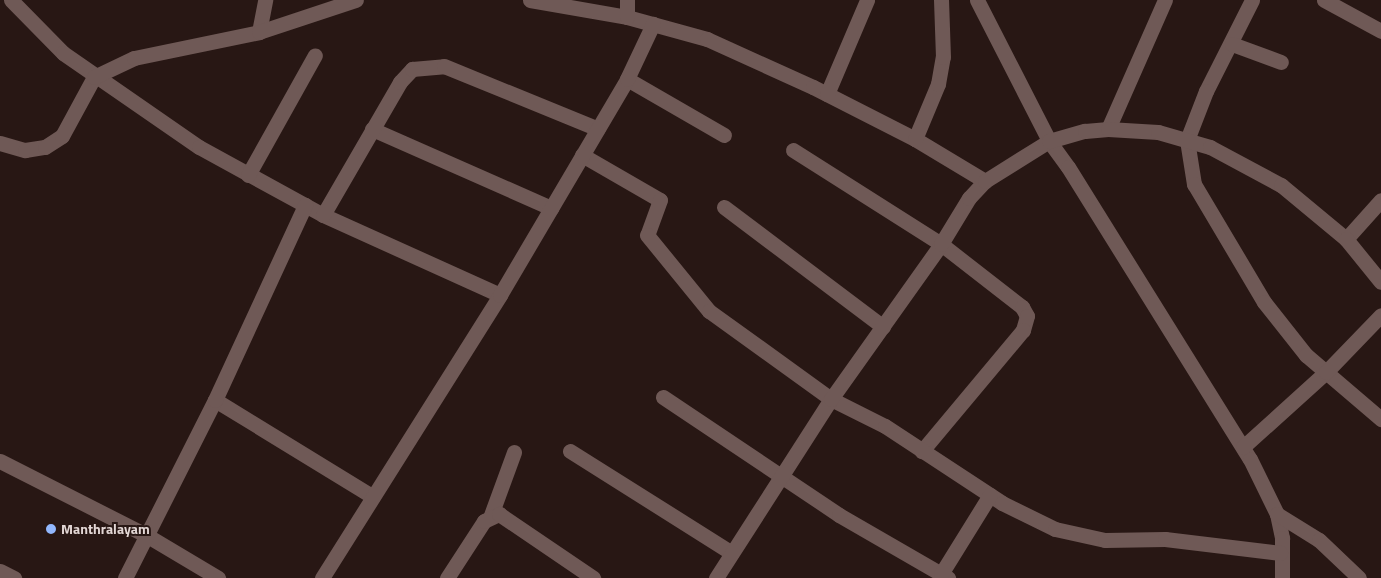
<!DOCTYPE html>
<html>
<head>
<meta charset="utf-8">
<style>
	body { margin:0 }
	#map { position:relative; width:1381px; height:578px; overflow:hidden; background:#281714; font-family:"Titillium Web",sans-serif }
	div>[style] { position:absolute }
	.minor>* { height:15px; margin:-7.5px; padding:0 7.5px; transform-origin:7.5px; border-radius:7.5px; background:#6f5956 }
	.dots>* { width:14px; height:14px; translate:-50% -50%; box-sizing:border-box; border:2px solid #281714; border-radius:50% }
	span { translate:-50% -50%; white-space:nowrap; text-align:center; line-height:1.15; -webkit-text-stroke:4px #281714; paint-order:stroke }
	.poi-label { font-size:14px; color:#e3d7d5; font-weight:700 }
	.left { translate:0 -50%; text-align:left }
</style>
</head>
<body>
<div id="map">
	<div class="minor">
		<i style="left:11px;top:0;width:74px;rotate:45.5deg"></i>
		<i style="left:63px;top:53px;width:165px;rotate:34.7deg"></i>
		<i style="left:199px;top:147px;width:141px;rotate:28.7deg"></i>
		<i style="left:323px;top:215px;width:194px;rotate:24.3deg"></i>
		<i style="left:530px;top:0;width:98px;rotate:9.9deg"></i>
		<i style="left:627px;top:17px;width:83px;rotate:15.4deg"></i>
		<i style="left:707px;top:39px;width:116px;rotate:24.4deg"></i>
		<i style="left:813px;top:87px;width:114px;rotate:27deg"></i>
		<i style="left:915px;top:139px;width:82px;rotate:31deg"></i>
		<i style="left:977px;top:0;width:158px;rotate:62.9deg"></i>
		<i style="left:1049px;top:141px;width:32px;rotate:54deg"></i>
		<i style="left:1068px;top:167px;width:344px;rotate:58.1deg"></i>
		<i style="left:1250px;top:459px;width:61px;rotate:63.9deg"></i>
		<i style="left:1277px;top:514px;width:25px;rotate:78deg"></i>
		<i style="left:1282px;top:538px;width:40px;rotate:90deg"></i>
		<i style="left:1252px;top:0;width:102px;rotate:116.8deg"></i>
		<i style="left:1206px;top:91px;width:53px;rotate:111.2deg"></i>
		<i style="left:1187px;top:140px;width:45px;rotate:81deg"></i>
		<i style="left:1194px;top:184px;width:137px;rotate:59.3deg"></i>
		<i style="left:1264px;top:302px;width:68px;rotate:51.6deg"></i>
		<i style="left:1306px;top:355px;width:99px;rotate:40.5deg"></i>
		<i style="left:1324px;top:0;width:65px;rotate:28.5deg"></i>
		<i style="left:627px;top:17px;width:17px;rotate:-90deg"></i>
		<i style="left:259px;top:32px;width:33px;rotate:-79deg"></i>
		<i style="left:1232px;top:44px;width:52px;rotate:20.2deg"></i>
		<i style="left:627px;top:79px;width:112px;rotate:30deg"></i>
		<i style="left:827px;top:94px;width:102px;rotate:-66.9deg"></i>
		<i style="left:372px;top:129px;width:196px;rotate:23.8deg"></i>
		<i style="left:1108px;top:129px;width:141px;rotate:-66.2deg"></i>
		<i style="left:915px;top:139px;width:60px;rotate:-67.3deg"></i>
		<i style="left:938px;top:84px;width:27px;rotate:-80deg"></i>
		<i style="left:943px;top:57px;width:57px;rotate:-92deg"></i>
		<i style="left:0;top:143px;width:26px;rotate:16deg"></i>
		<i style="left:25px;top:150px;width:20px;rotate:-9deg"></i>
		<i style="left:45px;top:147px;width:20px;rotate:-33deg"></i>
		<i style="left:62px;top:136px;width:67px;rotate:-61.5deg"></i>
		<i style="left:94px;top:77px;width:44px;rotate:-25.4deg"></i>
		<i style="left:134px;top:58px;width:128px;rotate:-11.7deg"></i>
		<i style="left:259px;top:32px;width:102px;rotate:-18.3deg"></i>
		<i style="left:793px;top:150px;width:175px;rotate:32.4deg"></i>
		<i style="left:941px;top:244px;width:103px;rotate:37.9deg"></i>
		<i style="left:1022px;top:307px;width:10px;rotate:61deg"></i>
		<i style="left:1027px;top:316px;width:15px;rotate:106deg"></i>
		<i style="left:1023px;top:330px;width:158px;rotate:129.9deg"></i>
		<i style="left:582px;top:155px;width:90px;rotate:30deg"></i>
		<i style="left:660px;top:200px;width:37px;rotate:110deg"></i>
		<i style="left:647px;top:235px;width:98px;rotate:50.8deg"></i>
		<i style="left:709px;top:311px;width:150px;rotate:35.8deg"></i>
		<i style="left:831px;top:399px;width:60px;rotate:26.6deg"></i>
		<i style="left:885px;top:426px;width:140px;rotate:33.3deg"></i>
		<i style="left:1002px;top:503px;width:59px;rotate:26.1deg"></i>
		<i style="left:1055px;top:529px;width:51px;rotate:12.4deg"></i>
		<i style="left:1105px;top:540px;width:60px;rotate:-1deg"></i>
		<i style="left:1165px;top:539px;width:116px;rotate:6.9deg"></i>
		<i style="left:248px;top:175px;width:137px;rotate:-60.8deg"></i>
		<i style="left:724px;top:207px;width:199px;rotate:37deg"></i>
		<i style="left:323px;top:215px;width:154px;rotate:-59.9deg"></i>
		<i style="left:400px;top:82px;width:18px;rotate:-47deg"></i>
		<i style="left:412px;top:69px;width:32px;rotate:-5deg"></i>
		<i style="left:444px;top:66px;width:166px;rotate:22.2deg"></i>
		<i style="left:1346px;top:239px;width:52px;rotate:-48.1deg"></i>
		<i style="left:663px;top:397px;width:212px;rotate:33.8deg"></i>
		<i style="left:839px;top:515px;width:126px;rotate:30deg"></i>
		<i style="left:215px;top:400px;width:185px;rotate:31.5deg"></i>
		<i style="left:1243px;top:447px;width:112px;rotate:-42.1deg"></i>
		<i style="left:1326px;top:372px;width:79px;rotate:-46deg"></i>
		<i style="left:570px;top:451px;width:191px;rotate:32.2deg"></i>
		<i style="left:0;top:461px;width:164px;rotate:26.9deg"></i>
		<i style="left:146px;top:535px;width:84px;rotate:30.8deg"></i>
		<i style="left:1277px;top:514px;width:49px;rotate:31.8deg"></i>
		<i style="left:1319px;top:540px;width:55px;rotate:43.5deg"></i>
		<i style="left:491px;top:515px;width:67px;rotate:-69.9deg"></i>
		<i style="left:0;top:571px;width:16px;rotate:27deg"></i>
		<i style="left:941px;top:574px;width:93px;rotate:-58.2deg"></i>
		<i style="left:125px;top:578px;width:199px;rotate:-63.2deg"></i>
		<i style="left:215px;top:400px;width:215px;rotate:-65.2deg"></i>
		<i style="left:322px;top:578px;width:334px;rotate:-57.8deg"></i>
		<i style="left:500px;top:295px;width:251px;rotate:-59.5deg"></i>
		<i style="left:627px;top:79px;width:61px;rotate:-64.7deg"></i>
		<i style="left:447px;top:578px;width:68px;rotate:-57deg"></i>
		<i style="left:484px;top:521px;width:17px;rotate:-25deg"></i>
		<i style="left:499px;top:514px;width:114px;rotate:34.2deg"></i>
		<i style="left:716px;top:578px;width:213px;rotate:-57.3deg"></i>
		<i style="left:831px;top:399px;width:190px;rotate:-54.6deg"></i>
		<i style="left:941px;top:244px;width:54px;rotate:-58.7deg"></i>
		<i style="left:969px;top:198px;width:23px;rotate:-47deg"></i>
		<i style="left:985px;top:181px;width:75px;rotate:-32deg"></i>
		<i style="left:1049px;top:141px;width:37px;rotate:-16deg"></i>
		<i style="left:1085px;top:131px;width:23px;rotate:-5deg"></i>
		<i style="left:1108px;top:129px;width:50px;rotate:3.4deg"></i>
		<i style="left:1158px;top:132px;width:54px;rotate:16.1deg"></i>
		<i style="left:1210px;top:147px;width:81px;rotate:28.2deg"></i>
		<i style="left:1281px;top:185px;width:85px;rotate:39.7deg"></i>
		<i style="left:1346px;top:239px;width:55px;rotate:50.9deg"></i>
	</div>
	<div class="dots">
		<i style="left:51px;top:529px;background:#92b7fd"></i>
	</div>
	<div class="poi-label">
		<span class="left" style="left:61px;top:529px">Manthralayam</span>
	</div>
</div>
</body>
</html>
